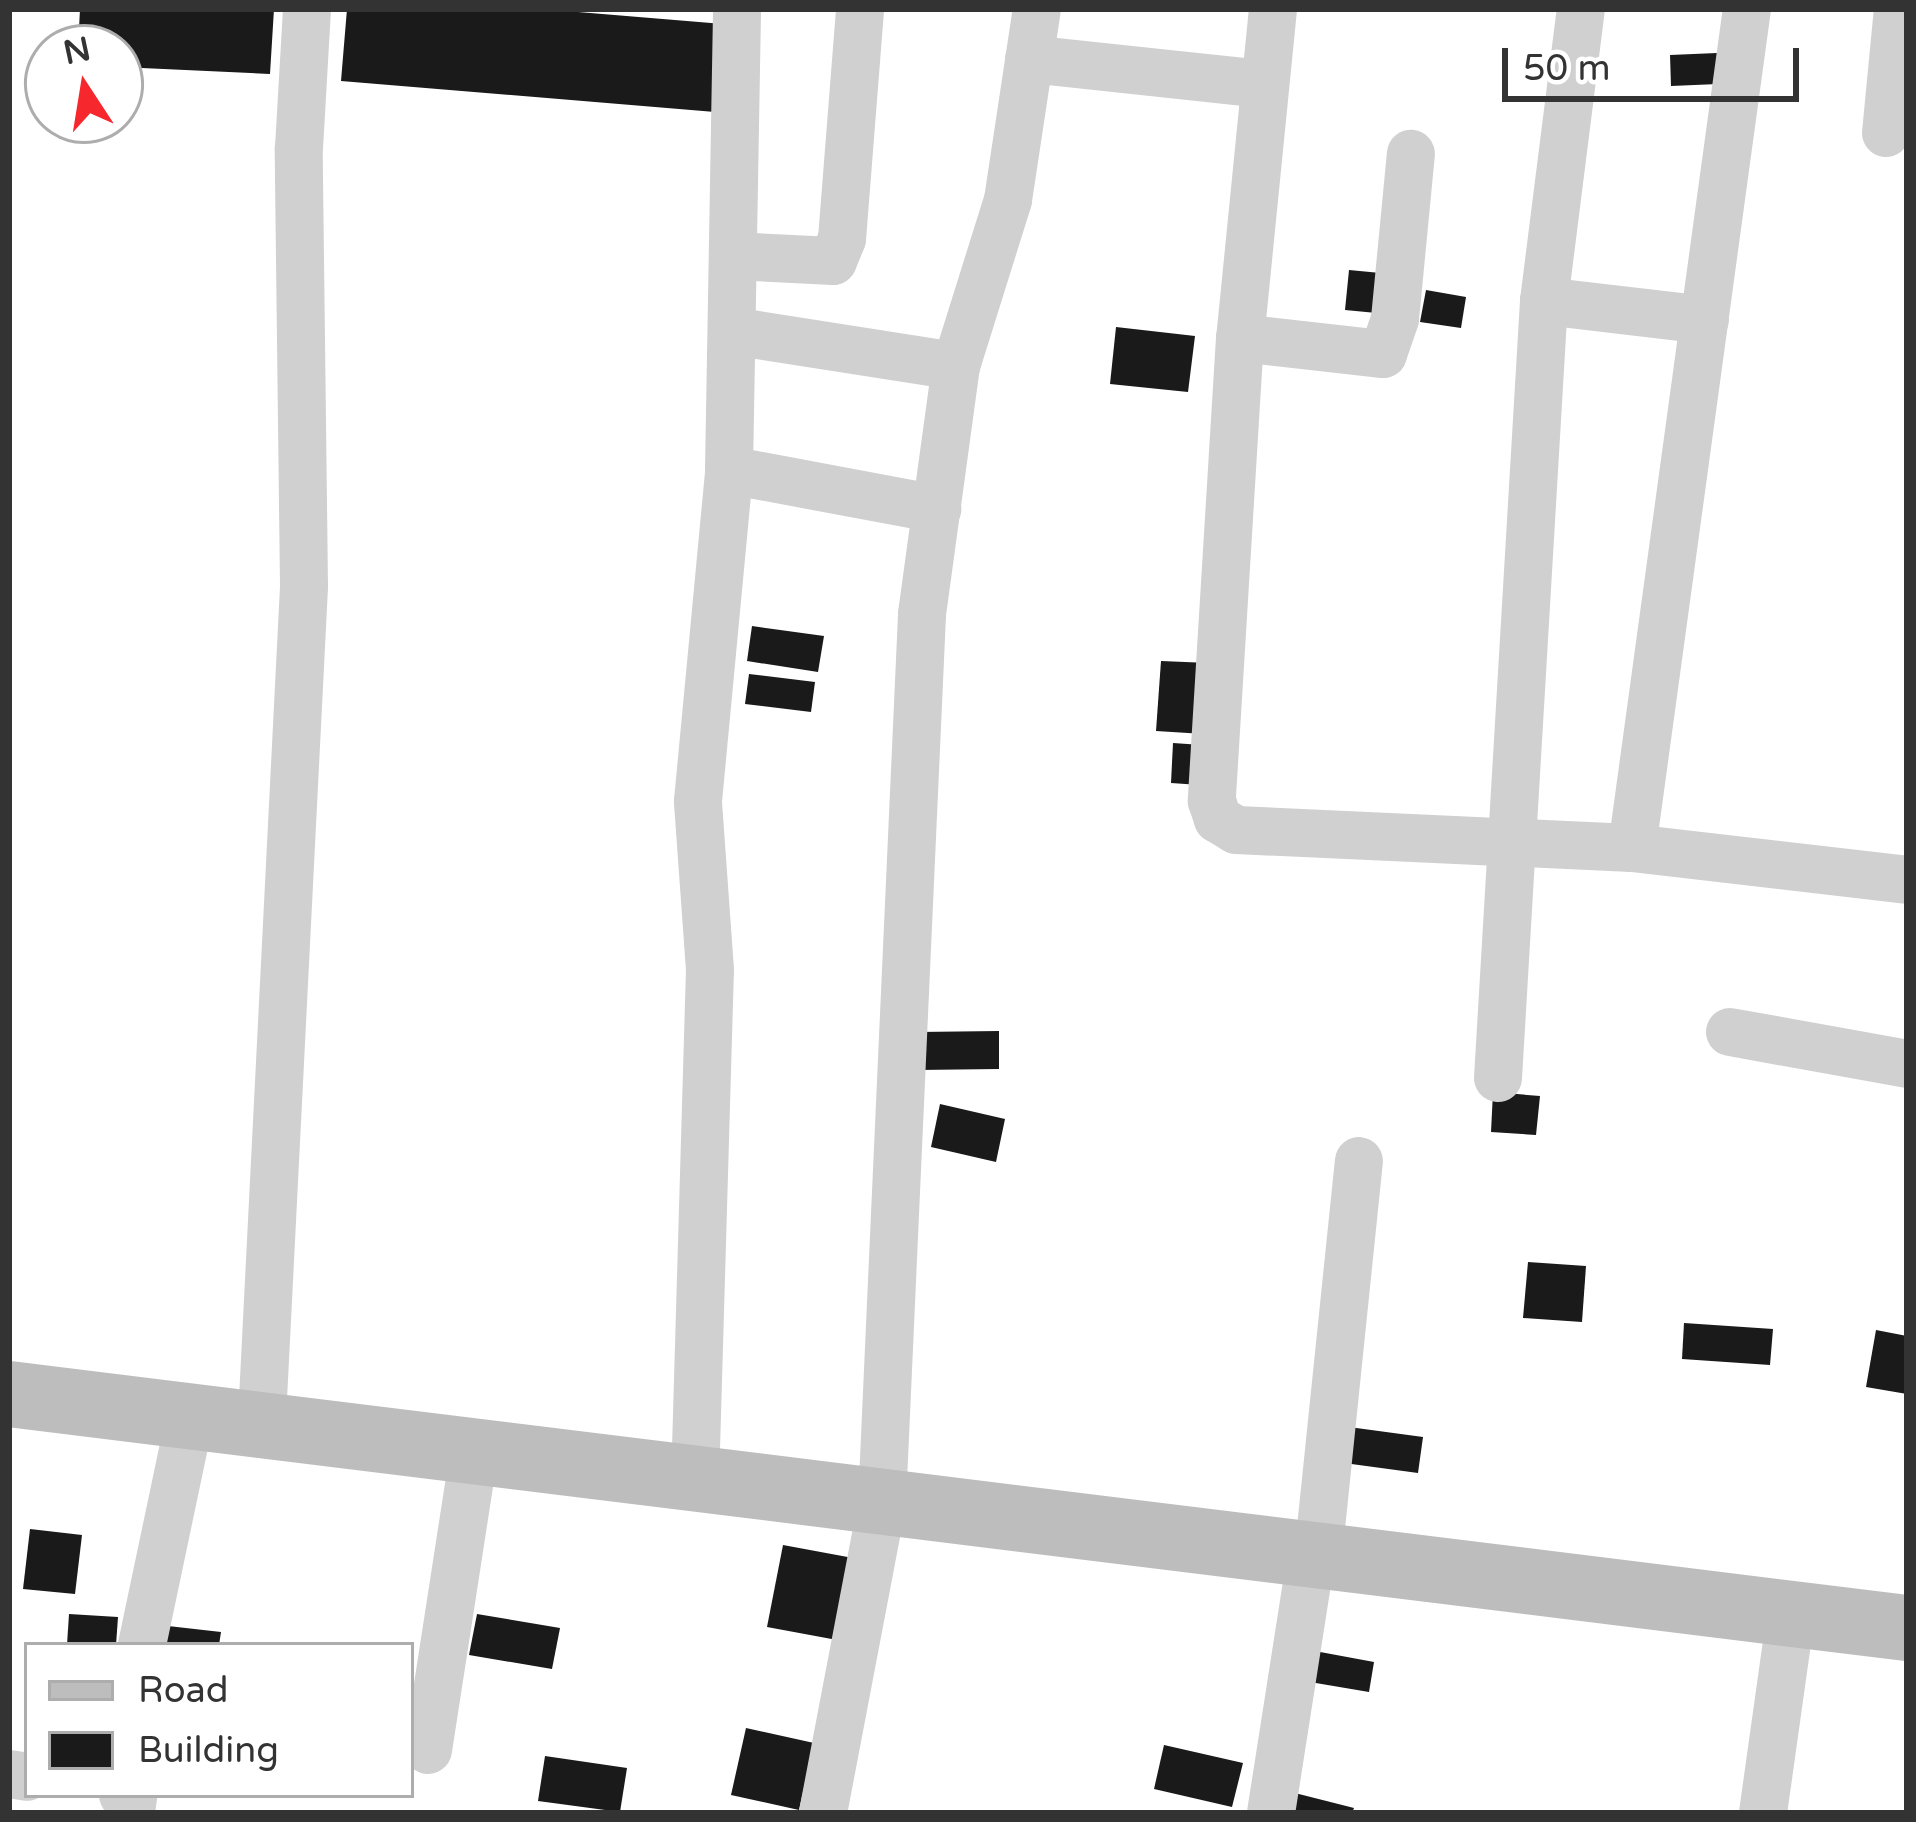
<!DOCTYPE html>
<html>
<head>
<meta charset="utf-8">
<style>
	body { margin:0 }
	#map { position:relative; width:1916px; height:1822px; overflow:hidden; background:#fff; font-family:"Varela Round",sans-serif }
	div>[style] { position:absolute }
	.building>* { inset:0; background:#1a1a1a }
	.street>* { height:48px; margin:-24px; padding:0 24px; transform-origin:24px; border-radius:24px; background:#d0d0d0 }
	.secondary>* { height:66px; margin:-33px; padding:0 33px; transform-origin:33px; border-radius:33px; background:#bdbdbd }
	span { translate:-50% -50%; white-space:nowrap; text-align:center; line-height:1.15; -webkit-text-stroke:12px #fff; paint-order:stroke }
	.frame { position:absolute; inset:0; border:12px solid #333; pointer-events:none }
	.legend { position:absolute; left:24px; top:1642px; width:390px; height:156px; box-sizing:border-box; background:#fff; border:3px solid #adadad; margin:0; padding:15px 21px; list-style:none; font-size:36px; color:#333 }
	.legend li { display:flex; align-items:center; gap:24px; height:60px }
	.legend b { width:60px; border:3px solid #adadad }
	.north { position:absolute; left:24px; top:24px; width:120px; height:120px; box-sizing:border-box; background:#fff; border:3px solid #adadad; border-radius:50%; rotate:348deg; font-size:33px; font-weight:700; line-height:48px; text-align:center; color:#333 }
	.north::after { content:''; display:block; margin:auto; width:42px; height:54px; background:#f6282d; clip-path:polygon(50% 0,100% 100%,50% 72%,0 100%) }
	.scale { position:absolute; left:1502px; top:48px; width:297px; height:54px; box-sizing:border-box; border:6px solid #333; border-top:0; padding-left:15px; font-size:36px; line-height:42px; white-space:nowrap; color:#333; -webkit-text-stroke:9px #fff; paint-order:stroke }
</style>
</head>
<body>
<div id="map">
	<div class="building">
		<i style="clip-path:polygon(80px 9px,274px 9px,270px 74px,120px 67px,120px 48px,78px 48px)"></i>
		<i style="clip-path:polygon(347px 9px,542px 9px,723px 24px,715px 112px,341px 81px)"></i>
		<i style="clip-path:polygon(1717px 53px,1718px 84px,1671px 86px,1670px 55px)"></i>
		<i style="clip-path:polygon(1349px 270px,1391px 274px,1387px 314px,1345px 310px)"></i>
		<i style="clip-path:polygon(1426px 290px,1466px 297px,1461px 328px,1420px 322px)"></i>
		<i style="clip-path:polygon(1116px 327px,1195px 336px,1188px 392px,1110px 384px)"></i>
		<i style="clip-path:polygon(752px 626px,824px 636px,818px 672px,747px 661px)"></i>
		<i style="clip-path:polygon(1161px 661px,1209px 663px,1204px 734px,1156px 731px)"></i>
		<i style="clip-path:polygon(749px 674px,815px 682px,811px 712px,745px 704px)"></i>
		<i style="clip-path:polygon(1173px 743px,1202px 745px,1200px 785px,1171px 783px)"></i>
		<i style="clip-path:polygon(999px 1031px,999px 1069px,918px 1070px,918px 1032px)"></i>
		<i style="clip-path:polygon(1493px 1092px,1540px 1096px,1536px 1135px,1491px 1132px)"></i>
		<i style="clip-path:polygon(940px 1104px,1005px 1119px,996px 1162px,931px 1147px)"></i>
		<i style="clip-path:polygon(1528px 1262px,1586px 1266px,1582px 1322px,1523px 1318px)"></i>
		<i style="clip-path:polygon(1684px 1323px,1773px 1329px,1770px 1365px,1682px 1359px)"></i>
		<i style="clip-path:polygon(1876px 1330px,1907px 1336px,1907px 1394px,1866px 1387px)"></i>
		<i style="clip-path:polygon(1349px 1427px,1423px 1437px,1418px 1473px,1344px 1463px)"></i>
		<i style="clip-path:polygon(30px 1529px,82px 1535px,75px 1594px,23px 1589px)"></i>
		<i style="clip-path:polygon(783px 1545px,853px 1558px,837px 1640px,767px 1627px)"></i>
		<i style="clip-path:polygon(69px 1614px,118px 1617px,116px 1645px,67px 1645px)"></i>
		<i style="clip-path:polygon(477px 1614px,560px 1628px,552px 1669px,469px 1655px)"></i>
		<i style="clip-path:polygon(168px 1626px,221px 1632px,219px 1645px,166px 1645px)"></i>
		<i style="clip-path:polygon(1304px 1649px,1374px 1662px,1369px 1692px,1298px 1680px)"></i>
		<i style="clip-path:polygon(746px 1728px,814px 1743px,799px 1810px,731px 1795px)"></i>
		<i style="clip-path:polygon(1164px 1745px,1243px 1763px,1232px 1807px,1154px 1789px)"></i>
		<i style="clip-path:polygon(545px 1756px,627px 1768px,620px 1812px,538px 1801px)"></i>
		<i style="clip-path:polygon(1287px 1791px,1354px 1808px,1352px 1813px,1281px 1813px)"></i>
	</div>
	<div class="street">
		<i style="left:1273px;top:9px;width:331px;rotate:95.7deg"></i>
		<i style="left:1240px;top:338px;width:464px;rotate:93.5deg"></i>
		<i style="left:1212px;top:801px;width:19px;rotate:72deg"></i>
		<i style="left:1218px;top:819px;width:21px;rotate:31deg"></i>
		<i style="left:1236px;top:830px;width:396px;rotate:2.6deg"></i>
		<i style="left:1632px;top:848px;width:277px;rotate:6.6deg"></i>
		<i style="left:1029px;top:59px;width:234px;rotate:6.1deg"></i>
		<i style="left:1886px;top:133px;width:125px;rotate:-84.5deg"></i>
		<i style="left:733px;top:256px;width:100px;rotate:2.9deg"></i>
		<i style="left:833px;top:261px;width:24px;rotate:-68deg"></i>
		<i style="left:842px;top:239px;width:231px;rotate:-85.5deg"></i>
		<i style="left:1544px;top:301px;width:162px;rotate:6.7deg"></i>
		<i style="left:732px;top:331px;width:227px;rotate:8.9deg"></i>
		<i style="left:1240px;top:338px;width:144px;rotate:6.4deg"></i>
		<i style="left:1383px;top:354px;width:37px;rotate:-71deg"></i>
		<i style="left:1395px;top:319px;width:166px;rotate:-84.5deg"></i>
		<i style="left:729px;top:470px;width:212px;rotate:10.6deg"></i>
		<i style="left:1632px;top:848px;width:847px;rotate:-82.2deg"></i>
		<i style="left:1730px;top:1032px;width:180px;rotate:10.2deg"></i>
		<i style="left:1498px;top:1078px;width:778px;rotate:-86.61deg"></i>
		<i style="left:1544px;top:301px;width:294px;rotate:-82.8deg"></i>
		<i style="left:262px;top:1419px;width:834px;rotate:-87.11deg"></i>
		<i style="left:304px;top:586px;width:438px;rotate:-90.7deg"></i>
		<i style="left:299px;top:148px;width:139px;rotate:-86.7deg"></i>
		<i style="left:695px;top:1483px;width:513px;rotate:-88.33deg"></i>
		<i style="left:710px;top:970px;width:169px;rotate:-94.1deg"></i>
		<i style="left:698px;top:801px;width:332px;rotate:-84.6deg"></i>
		<i style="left:729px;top:470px;width:461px;rotate:-89deg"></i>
		<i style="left:1318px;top:1557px;width:398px;rotate:-84.1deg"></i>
		<i style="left:142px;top:1645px;width:237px;rotate:-78.1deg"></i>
		<i style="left:428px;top:1750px;width:302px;rotate:-81.2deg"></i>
		<i style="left:9px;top:1774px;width:18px;rotate:9deg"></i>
		<i style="left:123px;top:1795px;width:10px;rotate:11deg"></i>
		<i style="left:133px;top:1797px;width:16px;rotate:97deg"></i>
		<i style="left:823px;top:1813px;width:316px;rotate:-79.2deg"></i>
		<i style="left:882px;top:1503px;width:890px;rotate:-87.42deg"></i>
		<i style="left:922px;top:614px;width:250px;rotate:-82.2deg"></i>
		<i style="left:956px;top:366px;width:174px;rotate:-72.6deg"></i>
		<i style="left:1008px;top:200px;width:193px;rotate:-81.4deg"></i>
		<i style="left:1271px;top:1813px;width:259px;rotate:-81.1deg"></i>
		<i style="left:1763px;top:1813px;width:201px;rotate:-82deg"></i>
	</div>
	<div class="secondary">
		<i style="left:9px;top:1394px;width:1912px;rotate:7.03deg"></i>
	</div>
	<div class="frame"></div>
	<ul class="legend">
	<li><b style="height:15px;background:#bdbdbd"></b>Road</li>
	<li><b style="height:33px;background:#1a1a1a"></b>Building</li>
	</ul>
	<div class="north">N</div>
	<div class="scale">50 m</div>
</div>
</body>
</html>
